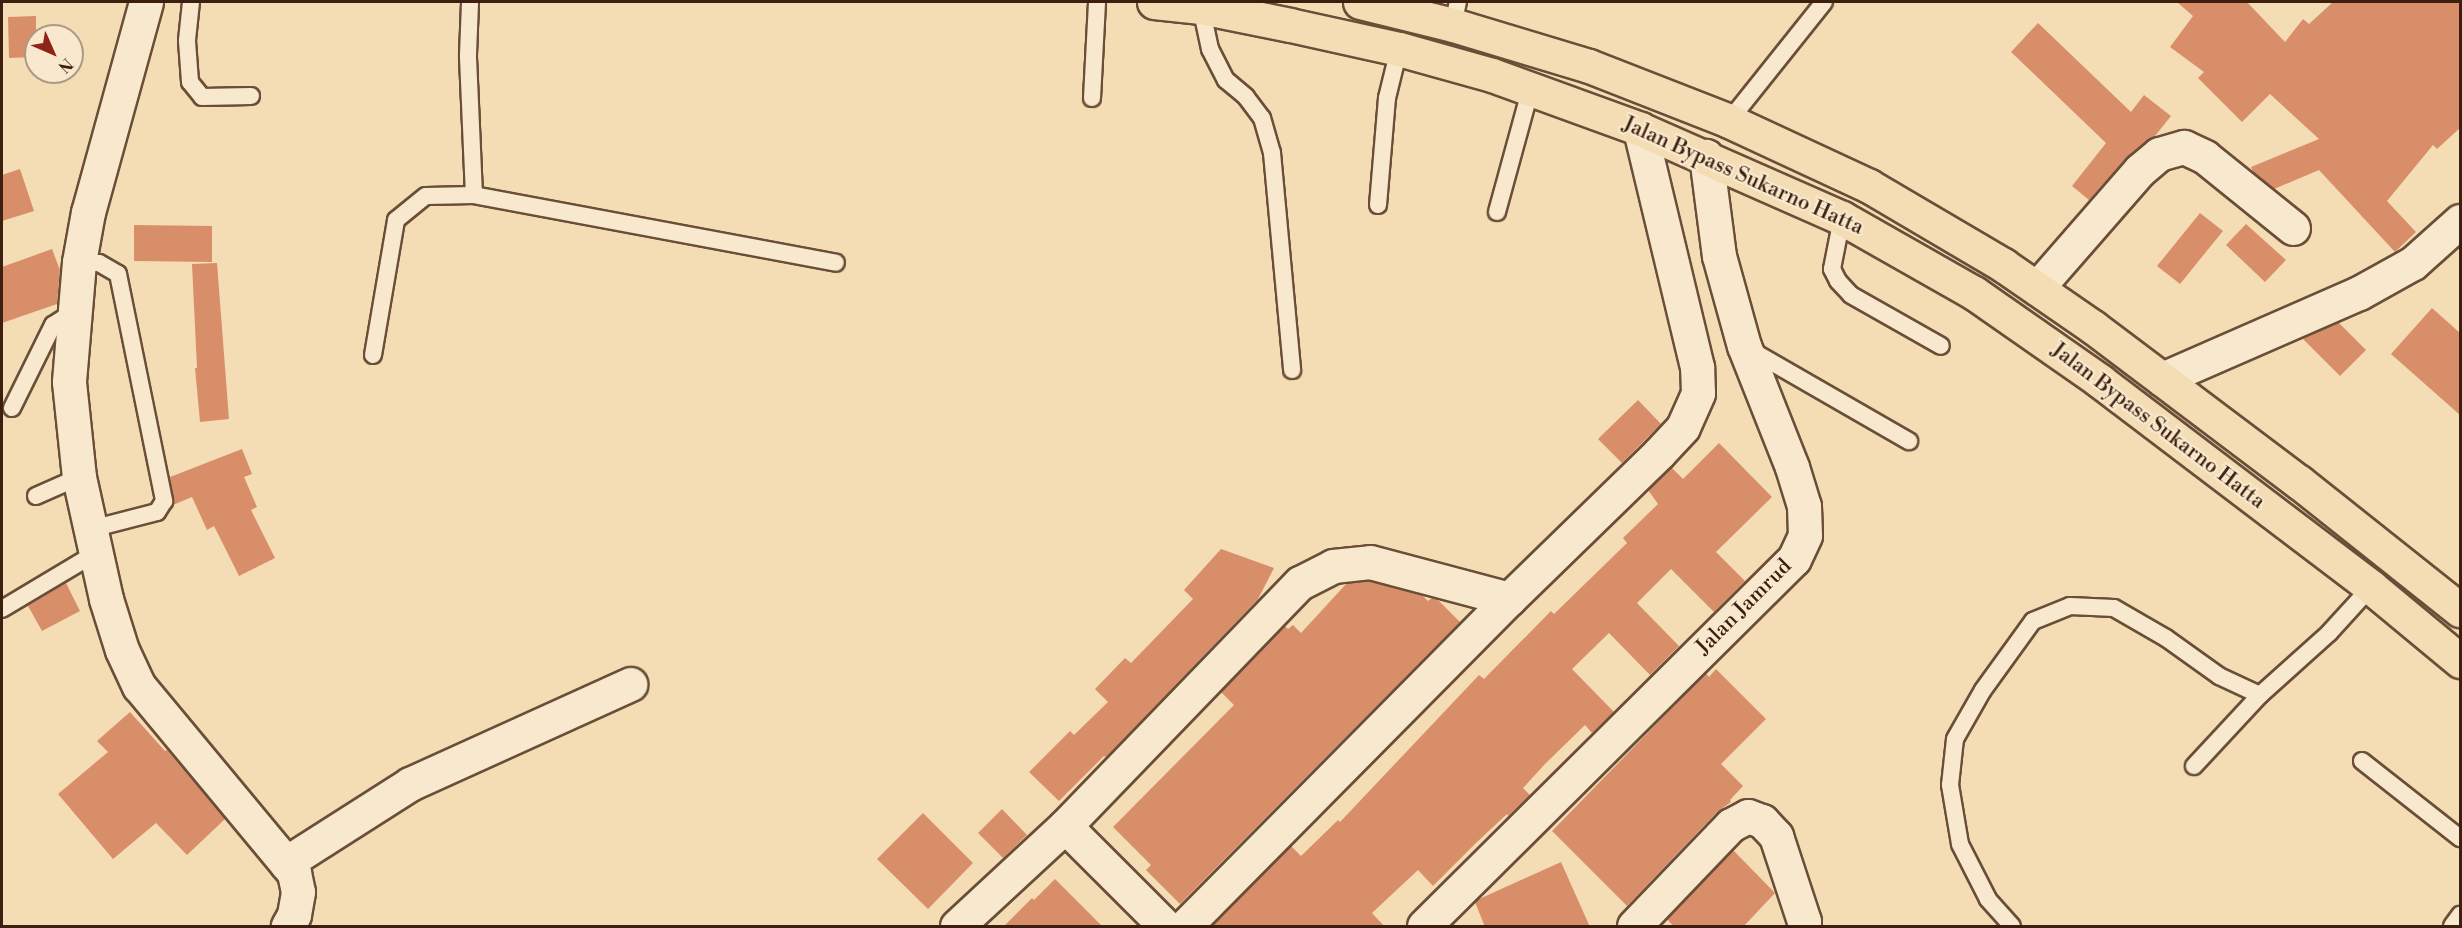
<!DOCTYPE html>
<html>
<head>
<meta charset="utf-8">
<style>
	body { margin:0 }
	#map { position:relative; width:2462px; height:928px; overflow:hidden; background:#f4ddb4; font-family:"Libre Bodoni",serif }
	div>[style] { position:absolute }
	.building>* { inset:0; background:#d98e6a }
	.roads { filter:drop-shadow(2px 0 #6a4e38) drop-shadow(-2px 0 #6a4e38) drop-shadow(0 2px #6a4e38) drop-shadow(0 -2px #6a4e38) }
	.lane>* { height:16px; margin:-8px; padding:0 8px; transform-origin:8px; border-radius:8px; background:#f8e9ce }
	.street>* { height:33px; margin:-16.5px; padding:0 16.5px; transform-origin:16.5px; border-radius:16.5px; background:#f8e9ce }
	.highway>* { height:33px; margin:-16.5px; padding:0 16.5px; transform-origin:16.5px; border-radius:16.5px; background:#f4ddb4 }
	span { translate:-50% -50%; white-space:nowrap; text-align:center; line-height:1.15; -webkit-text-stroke:4.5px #f8e9ce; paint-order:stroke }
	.street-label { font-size:21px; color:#3c1f0f }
	.frame { position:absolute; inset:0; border:3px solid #3c1f0f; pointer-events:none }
	.north { position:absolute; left:24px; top:24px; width:60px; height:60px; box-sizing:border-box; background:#f8e9ce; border:2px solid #ad9882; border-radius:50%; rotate:135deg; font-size:16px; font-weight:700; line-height:24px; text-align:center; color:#3c1f0f }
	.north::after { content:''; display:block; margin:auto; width:21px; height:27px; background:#8f2418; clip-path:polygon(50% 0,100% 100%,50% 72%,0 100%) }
</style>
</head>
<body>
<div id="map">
	<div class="building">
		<i style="clip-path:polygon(2177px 2px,2247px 2px,2285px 42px,2303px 19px,2309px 24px,2333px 2px,2460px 2px,2460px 128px,2437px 149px,2433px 145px,2387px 201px,2416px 232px,2395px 252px,2319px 170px,2274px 189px,2253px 172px,2251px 167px,2319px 139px,2270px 94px,2242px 122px,2198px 78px,2204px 72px,2170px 47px,2193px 16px)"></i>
		<i style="clip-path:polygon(36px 16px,36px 57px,9px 58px,8px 17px)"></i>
		<i style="clip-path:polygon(2038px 23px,2131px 112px,2144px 95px,2171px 116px,2155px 136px,2126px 158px,2089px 200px,2072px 186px,2106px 143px,2011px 52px)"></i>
		<i style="clip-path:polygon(20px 169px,34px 211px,2px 221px,2px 175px)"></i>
		<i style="clip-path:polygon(2200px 213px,2223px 231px,2180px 284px,2157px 266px)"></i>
		<i style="clip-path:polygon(2246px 224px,2286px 260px,2265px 282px,2226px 245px)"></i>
		<i style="clip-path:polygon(134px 225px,212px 226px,212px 262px,134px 261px)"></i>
		<i style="clip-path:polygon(52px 249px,60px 270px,57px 304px,2px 323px,2px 267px)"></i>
		<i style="clip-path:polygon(217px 263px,229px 419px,200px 422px,195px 368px,197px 368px,192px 264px)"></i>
		<i style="clip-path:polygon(2432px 308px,2460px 333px,2460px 415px,2391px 354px)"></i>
		<i style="clip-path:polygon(2338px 322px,2366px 350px,2340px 376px,2302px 338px)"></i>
		<i style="clip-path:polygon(1638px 400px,1661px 424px,1622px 463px,1598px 439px)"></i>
		<i style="clip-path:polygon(1719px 443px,1772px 497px,1716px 552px,1745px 581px,1714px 612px,1671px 569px,1637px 603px,1679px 646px,1650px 675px,1609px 633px,1572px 669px,1614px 712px,1592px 733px,1585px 725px,1545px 764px,1523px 788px,1530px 795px,1508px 816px,1507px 814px,1476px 843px,1433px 886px,1418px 870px,1372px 913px,1385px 927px,1211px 927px,1291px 846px,1301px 856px,1338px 820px,1340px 822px,1479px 675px,1484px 679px,1551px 611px,1554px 614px,1627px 543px,1623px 538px,1658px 504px,1648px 490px,1671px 467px,1683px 479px)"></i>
		<i style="clip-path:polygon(242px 449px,252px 474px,244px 477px,257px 507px,251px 510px,275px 558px,239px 576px,214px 526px,207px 530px,192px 497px,173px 505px,170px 477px)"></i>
		<i style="clip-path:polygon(1221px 549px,1274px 568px,1258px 599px,1106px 757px,1104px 756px,1059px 801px,1029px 772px,1070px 731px,1074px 735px,1108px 702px,1095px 689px,1125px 658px,1131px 663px,1193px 599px,1184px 590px)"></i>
		<i style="clip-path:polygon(1369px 581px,1423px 596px,1428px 601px,1432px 598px,1437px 599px,1460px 622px,1180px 904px,1146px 870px,1151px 865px,1113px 827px,1234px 705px,1221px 692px,1285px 626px,1288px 629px,1293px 625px,1301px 633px,1347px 583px)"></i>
		<i style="clip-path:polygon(66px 583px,80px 611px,42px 631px,28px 606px)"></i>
		<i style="clip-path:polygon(1716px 669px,1766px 719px,1721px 764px,1743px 786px,1730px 800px,1731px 802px,1717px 812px,1627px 906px,1552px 831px,1706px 673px,1709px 677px)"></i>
		<i style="clip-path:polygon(130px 712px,165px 751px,167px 750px,225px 819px,187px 855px,156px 823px,113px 859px,58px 794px,108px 752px,97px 741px)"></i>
		<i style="clip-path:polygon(1002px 809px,1027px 835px,1003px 858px,978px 833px)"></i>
		<i style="clip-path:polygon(923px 813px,973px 863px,928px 909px,877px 859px)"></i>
		<i style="clip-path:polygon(1733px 850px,1775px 893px,1743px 927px,1674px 927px,1667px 919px)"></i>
		<i style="clip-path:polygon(1561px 862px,1590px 927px,1485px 927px,1475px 902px,1477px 900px)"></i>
		<i style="clip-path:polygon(1055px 879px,1103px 927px,1003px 927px,1032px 898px,1034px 900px)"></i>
	</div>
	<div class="roads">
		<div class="lane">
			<i style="left:191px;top:2px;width:39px;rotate:96deg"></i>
			<i style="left:187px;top:41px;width:41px;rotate:85.8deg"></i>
			<i style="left:190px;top:82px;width:19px;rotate:51deg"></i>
			<i style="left:202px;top:97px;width:49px;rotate:-1.2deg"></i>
			<i style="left:1201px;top:7px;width:43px;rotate:77.9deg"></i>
			<i style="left:1210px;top:49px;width:35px;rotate:63deg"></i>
			<i style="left:1226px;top:80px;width:26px;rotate:40deg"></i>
			<i style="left:1246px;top:97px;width:26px;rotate:53deg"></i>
			<i style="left:1262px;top:118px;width:36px;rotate:74deg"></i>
			<i style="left:1272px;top:153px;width:218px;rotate:84.7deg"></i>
			<i style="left:1453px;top:25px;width:24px;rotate:-78deg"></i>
			<i style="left:1092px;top:98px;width:96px;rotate:-87deg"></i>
			<i style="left:1729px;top:121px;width:152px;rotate:-51.4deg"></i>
			<i style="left:474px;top:195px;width:368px;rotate:10.6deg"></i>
			<i style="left:1378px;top:205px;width:107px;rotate:-85.2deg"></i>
			<i style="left:1387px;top:98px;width:50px;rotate:-76.2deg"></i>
			<i style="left:1497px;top:212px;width:129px;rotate:-74.7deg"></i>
			<i style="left:1842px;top:218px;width:52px;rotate:101.1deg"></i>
			<i style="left:1832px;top:269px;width:13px;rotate:63deg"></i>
			<i style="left:1838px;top:281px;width:19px;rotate:47deg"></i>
			<i style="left:1851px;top:295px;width:103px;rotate:29.5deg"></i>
			<i style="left:79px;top:262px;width:20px;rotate:3deg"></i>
			<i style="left:99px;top:263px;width:22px;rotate:30deg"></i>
			<i style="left:118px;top:274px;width:232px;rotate:78.5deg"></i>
			<i style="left:164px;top:501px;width:13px;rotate:122deg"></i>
			<i style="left:157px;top:512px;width:68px;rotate:165.6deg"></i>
			<i style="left:1747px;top:348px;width:187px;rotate:29.9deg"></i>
			<i style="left:373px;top:355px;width:137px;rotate:-80.3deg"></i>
			<i style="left:396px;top:220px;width:38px;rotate:-39deg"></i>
			<i style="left:426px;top:196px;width:48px;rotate:-1.2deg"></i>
			<i style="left:474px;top:195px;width:140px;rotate:-92.5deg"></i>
			<i style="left:468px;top:55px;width:53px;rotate:-87.8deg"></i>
			<i style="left:12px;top:408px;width:93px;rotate:-63.7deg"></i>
			<i style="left:53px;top:325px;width:24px;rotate:-33deg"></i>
			<i style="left:36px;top:496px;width:47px;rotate:-23.8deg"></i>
			<i style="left:2px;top:609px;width:109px;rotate:-30.8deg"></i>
			<i style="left:2362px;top:761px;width:125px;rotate:38.2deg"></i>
			<i style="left:2194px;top:766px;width:97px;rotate:-47.1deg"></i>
			<i style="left:2012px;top:926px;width:36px;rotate:-132deg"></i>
			<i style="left:1988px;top:899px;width:62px;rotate:-117deg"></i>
			<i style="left:1960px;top:844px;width:60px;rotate:-99.6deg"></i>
			<i style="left:1950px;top:785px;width:46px;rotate:-83.8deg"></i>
			<i style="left:1955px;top:739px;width:56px;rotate:-60.3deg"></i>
			<i style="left:1983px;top:690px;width:85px;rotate:-54.1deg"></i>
			<i style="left:2033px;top:621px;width:40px;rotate:-22deg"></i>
			<i style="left:2070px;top:606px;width:44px;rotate:2.6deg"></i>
			<i style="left:2114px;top:608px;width:60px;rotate:30deg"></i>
			<i style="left:2166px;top:638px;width:65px;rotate:35.6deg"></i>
			<i style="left:2219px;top:676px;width:45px;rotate:24.9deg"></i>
			<i style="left:2260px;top:695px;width:93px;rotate:-41.9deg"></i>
			<i style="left:2329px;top:633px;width:62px;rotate:-47.6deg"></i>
			<i style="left:2452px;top:926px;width:14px;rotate:-54deg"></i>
		</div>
		<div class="street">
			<i style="left:146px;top:2px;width:218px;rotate:105.4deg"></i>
			<i style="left:88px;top:212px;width:51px;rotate:100.2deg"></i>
			<i style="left:79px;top:262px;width:120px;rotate:94.8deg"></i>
			<i style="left:69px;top:382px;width:96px;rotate:84deg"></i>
			<i style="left:79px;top:477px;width:125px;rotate:77.5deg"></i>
			<i style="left:106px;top:599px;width:53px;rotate:72.6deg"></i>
			<i style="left:122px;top:650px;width:40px;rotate:65deg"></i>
			<i style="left:139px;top:686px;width:243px;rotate:50.3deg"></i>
			<i style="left:294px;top:873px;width:19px;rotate:78deg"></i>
			<i style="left:298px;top:892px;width:23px;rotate:100deg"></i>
			<i style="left:294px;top:915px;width:13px;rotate:119deg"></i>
			<i style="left:2037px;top:288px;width:157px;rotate:-48.9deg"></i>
			<i style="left:2140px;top:170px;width:25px;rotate:-40deg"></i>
			<i style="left:2159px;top:154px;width:26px;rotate:-16deg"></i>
			<i style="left:2184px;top:147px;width:23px;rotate:25deg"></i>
			<i style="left:2205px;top:157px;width:113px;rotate:38.9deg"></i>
			<i style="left:2162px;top:379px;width:215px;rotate:-23.6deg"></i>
			<i style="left:2359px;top:293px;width:62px;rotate:-29.1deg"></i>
			<i style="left:2413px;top:263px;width:63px;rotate:-41.8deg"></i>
			<i style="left:1065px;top:826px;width:141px;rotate:45deg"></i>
			<i style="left:286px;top:863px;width:147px;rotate:-32.5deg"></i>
			<i style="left:410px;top:784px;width:242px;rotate:-24.4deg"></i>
			<i style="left:957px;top:926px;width:147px;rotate:-42.8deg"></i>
			<i style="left:1065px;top:826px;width:338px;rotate:-46deg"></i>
			<i style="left:1300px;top:583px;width:37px;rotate:-27deg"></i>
			<i style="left:1333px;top:566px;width:37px;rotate:-6deg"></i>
			<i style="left:1370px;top:562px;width:144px;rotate:14.9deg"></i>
			<i style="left:1185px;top:926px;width:460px;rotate:-45.3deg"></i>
			<i style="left:1509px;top:599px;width:209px;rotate:-44.2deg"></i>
			<i style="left:1659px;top:453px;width:35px;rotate:-47deg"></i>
			<i style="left:1683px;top:427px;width:37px;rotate:-66deg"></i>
			<i style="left:1698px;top:393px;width:26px;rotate:-92deg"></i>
			<i style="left:1697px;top:367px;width:245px;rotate:-103.5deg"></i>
			<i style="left:1424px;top:926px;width:521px;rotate:-44.77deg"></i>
			<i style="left:1794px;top:559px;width:26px;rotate:-65deg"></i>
			<i style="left:1805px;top:535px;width:29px;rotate:-92deg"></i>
			<i style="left:1804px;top:506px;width:41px;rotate:-107.1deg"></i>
			<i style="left:1792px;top:467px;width:130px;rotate:-111.6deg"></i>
			<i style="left:1744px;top:346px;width:93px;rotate:-105.5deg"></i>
			<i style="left:1719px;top:256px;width:101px;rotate:-97.4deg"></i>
			<i style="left:1634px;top:926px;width:140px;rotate:-46.2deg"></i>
			<i style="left:1731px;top:825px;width:19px;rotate:-28deg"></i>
			<i style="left:1748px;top:816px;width:15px;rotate:20deg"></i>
			<i style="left:1762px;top:821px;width:21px;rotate:47deg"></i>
			<i style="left:1776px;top:836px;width:89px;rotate:71.8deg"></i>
			<i style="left:1804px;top:921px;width:5px;rotate:90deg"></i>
		</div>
		<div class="highway">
			<i style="left:1154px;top:2px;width:47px;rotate:6.1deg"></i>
			<i style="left:1201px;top:7px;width:91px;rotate:11.4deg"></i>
			<i style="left:1290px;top:25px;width:112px;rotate:12.4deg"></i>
			<i style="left:1399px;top:49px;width:97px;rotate:15.6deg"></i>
			<i style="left:1492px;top:75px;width:158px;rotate:20deg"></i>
			<i style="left:1640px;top:129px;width:221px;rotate:23.8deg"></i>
			<i style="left:1842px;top:218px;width:152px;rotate:29.6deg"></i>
			<i style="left:1974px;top:293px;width:154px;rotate:34.9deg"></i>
			<i style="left:2100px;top:381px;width:340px;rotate:37.2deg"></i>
			<i style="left:2371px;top:587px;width:116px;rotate:39.7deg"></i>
			<i style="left:1360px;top:2px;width:96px;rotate:13.9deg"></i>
			<i style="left:1453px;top:25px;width:142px;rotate:16.8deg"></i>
			<i style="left:1589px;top:66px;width:150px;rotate:21.4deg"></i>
			<i style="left:1729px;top:121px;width:154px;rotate:24.9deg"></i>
			<i style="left:1869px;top:186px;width:156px;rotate:30.5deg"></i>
			<i style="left:2003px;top:265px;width:109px;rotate:34.6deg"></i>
			<i style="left:2093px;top:327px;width:258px;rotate:37deg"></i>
			<i style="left:2299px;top:482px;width:206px;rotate:38.5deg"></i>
		</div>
	</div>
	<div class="street-label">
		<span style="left:1743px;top:176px;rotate:24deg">Jalan Bypass Sukarno Hatta</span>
		<span style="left:2158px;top:426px;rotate:37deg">Jalan Bypass Sukarno Hatta</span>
		<span style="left:1744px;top:607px;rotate:-45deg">Jalan Jamrud</span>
	</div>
	<div class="frame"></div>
	<div class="north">N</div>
</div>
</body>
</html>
